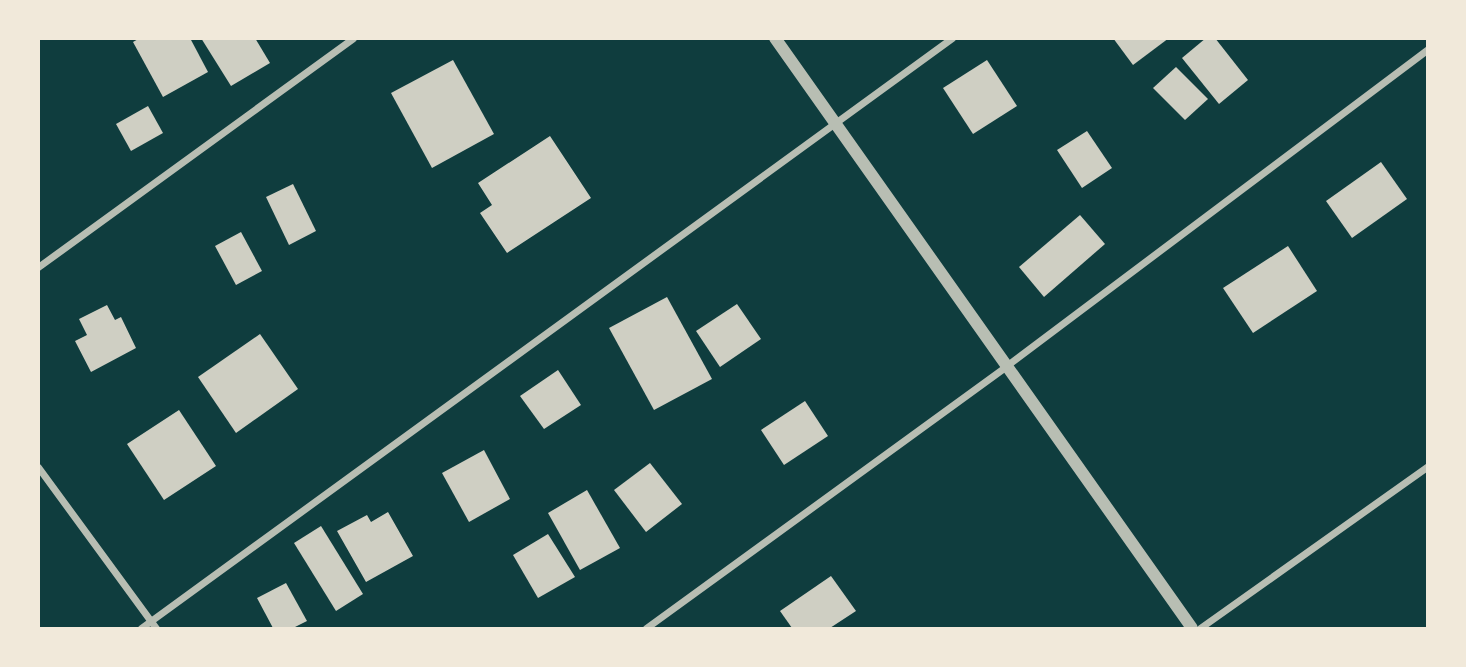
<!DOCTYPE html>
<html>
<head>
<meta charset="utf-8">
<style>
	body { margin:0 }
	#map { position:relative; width:1466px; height:667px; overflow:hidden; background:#0f3d3e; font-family:"Noto Serif",serif }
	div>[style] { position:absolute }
	.building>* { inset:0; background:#cfcfc3 }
	.minor>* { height:7px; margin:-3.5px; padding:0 3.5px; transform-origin:3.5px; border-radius:3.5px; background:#b8beb3 }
	.tertiary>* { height:12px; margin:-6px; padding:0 6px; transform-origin:6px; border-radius:6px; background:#b8beb3 }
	span { translate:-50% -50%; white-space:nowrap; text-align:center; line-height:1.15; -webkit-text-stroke:6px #f1e9da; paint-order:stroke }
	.frame { position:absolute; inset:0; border:40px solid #f1e9da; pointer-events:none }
</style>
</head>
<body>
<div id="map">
	<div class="building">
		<i style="clip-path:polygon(140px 38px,190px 38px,208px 72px,163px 97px,133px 42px)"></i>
		<i style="clip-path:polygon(201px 38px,255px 38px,270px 63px,231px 86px)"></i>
		<i style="clip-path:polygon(1113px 38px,1169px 38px,1133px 65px)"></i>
		<i style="clip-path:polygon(1206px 38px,1215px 38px,1248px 80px,1219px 104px,1182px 58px)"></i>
		<i style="clip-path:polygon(453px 60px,494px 134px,432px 168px,391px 93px)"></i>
		<i style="clip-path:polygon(987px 60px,1017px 106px,973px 134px,943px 88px)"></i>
		<i style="clip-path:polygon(1176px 67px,1208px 99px,1185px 120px,1153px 88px)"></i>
		<i style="clip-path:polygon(148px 106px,163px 133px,131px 151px,116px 124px)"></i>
		<i style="clip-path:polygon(1087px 131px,1112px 168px,1082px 188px,1057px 150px)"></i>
		<i style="clip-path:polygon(550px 136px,591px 198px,507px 253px,480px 213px,492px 205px,478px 183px)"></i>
		<i style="clip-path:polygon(1381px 162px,1407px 199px,1352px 238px,1326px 201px)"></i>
		<i style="clip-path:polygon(293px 184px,316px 231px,289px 245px,266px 197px)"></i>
		<i style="clip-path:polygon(1080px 215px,1105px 244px,1044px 297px,1019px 267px)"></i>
		<i style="clip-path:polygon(241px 232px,262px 271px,236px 285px,215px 246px)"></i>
		<i style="clip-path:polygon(1288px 246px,1317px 291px,1253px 333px,1223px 288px)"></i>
		<i style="clip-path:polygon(667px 297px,712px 379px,654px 410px,609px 328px)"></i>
		<i style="clip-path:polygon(737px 304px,761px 339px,720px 367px,696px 331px)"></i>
		<i style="clip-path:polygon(107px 305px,115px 320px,121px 317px,136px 348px,91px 372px,75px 341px,87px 335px,79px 319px)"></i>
		<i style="clip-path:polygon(260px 334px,298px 389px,236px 433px,198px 377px)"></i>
		<i style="clip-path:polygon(558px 370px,581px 405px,544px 429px,520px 396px)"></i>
		<i style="clip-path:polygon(805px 401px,828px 436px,784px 465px,761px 430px)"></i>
		<i style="clip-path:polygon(179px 410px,216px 466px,164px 500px,127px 444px)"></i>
		<i style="clip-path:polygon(484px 450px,510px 499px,469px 522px,442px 473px)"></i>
		<i style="clip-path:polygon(650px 463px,682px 504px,646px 532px,614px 490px)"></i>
		<i style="clip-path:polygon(587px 490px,620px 548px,580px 570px,548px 513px)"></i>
		<i style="clip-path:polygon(388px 512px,413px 556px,366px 582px,337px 531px,367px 515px,371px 522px)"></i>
		<i style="clip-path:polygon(321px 526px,363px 594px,336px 611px,294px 543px)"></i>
		<i style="clip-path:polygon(548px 534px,575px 577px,538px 598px,513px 555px)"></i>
		<i style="clip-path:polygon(831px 576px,856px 611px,830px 628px,792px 628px,780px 611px)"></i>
		<i style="clip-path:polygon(286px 583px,307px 621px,293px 628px,273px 628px,257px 598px)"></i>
	</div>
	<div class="minor">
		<i style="left:38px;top:267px;width:389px;rotate:-36deg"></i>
		<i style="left:38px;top:467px;width:200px;rotate:53.8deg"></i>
		<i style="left:141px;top:628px;width:1003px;rotate:-36.04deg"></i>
		<i style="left:646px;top:628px;width:445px;rotate:-36deg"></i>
		<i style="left:1006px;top:366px;width:528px;rotate:-36.91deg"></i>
		<i style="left:1200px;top:628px;width:280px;rotate:-35.4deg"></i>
	</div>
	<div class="tertiary">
		<i style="left:775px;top:38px;width:722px;rotate:54.75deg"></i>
	</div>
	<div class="frame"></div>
</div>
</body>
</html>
